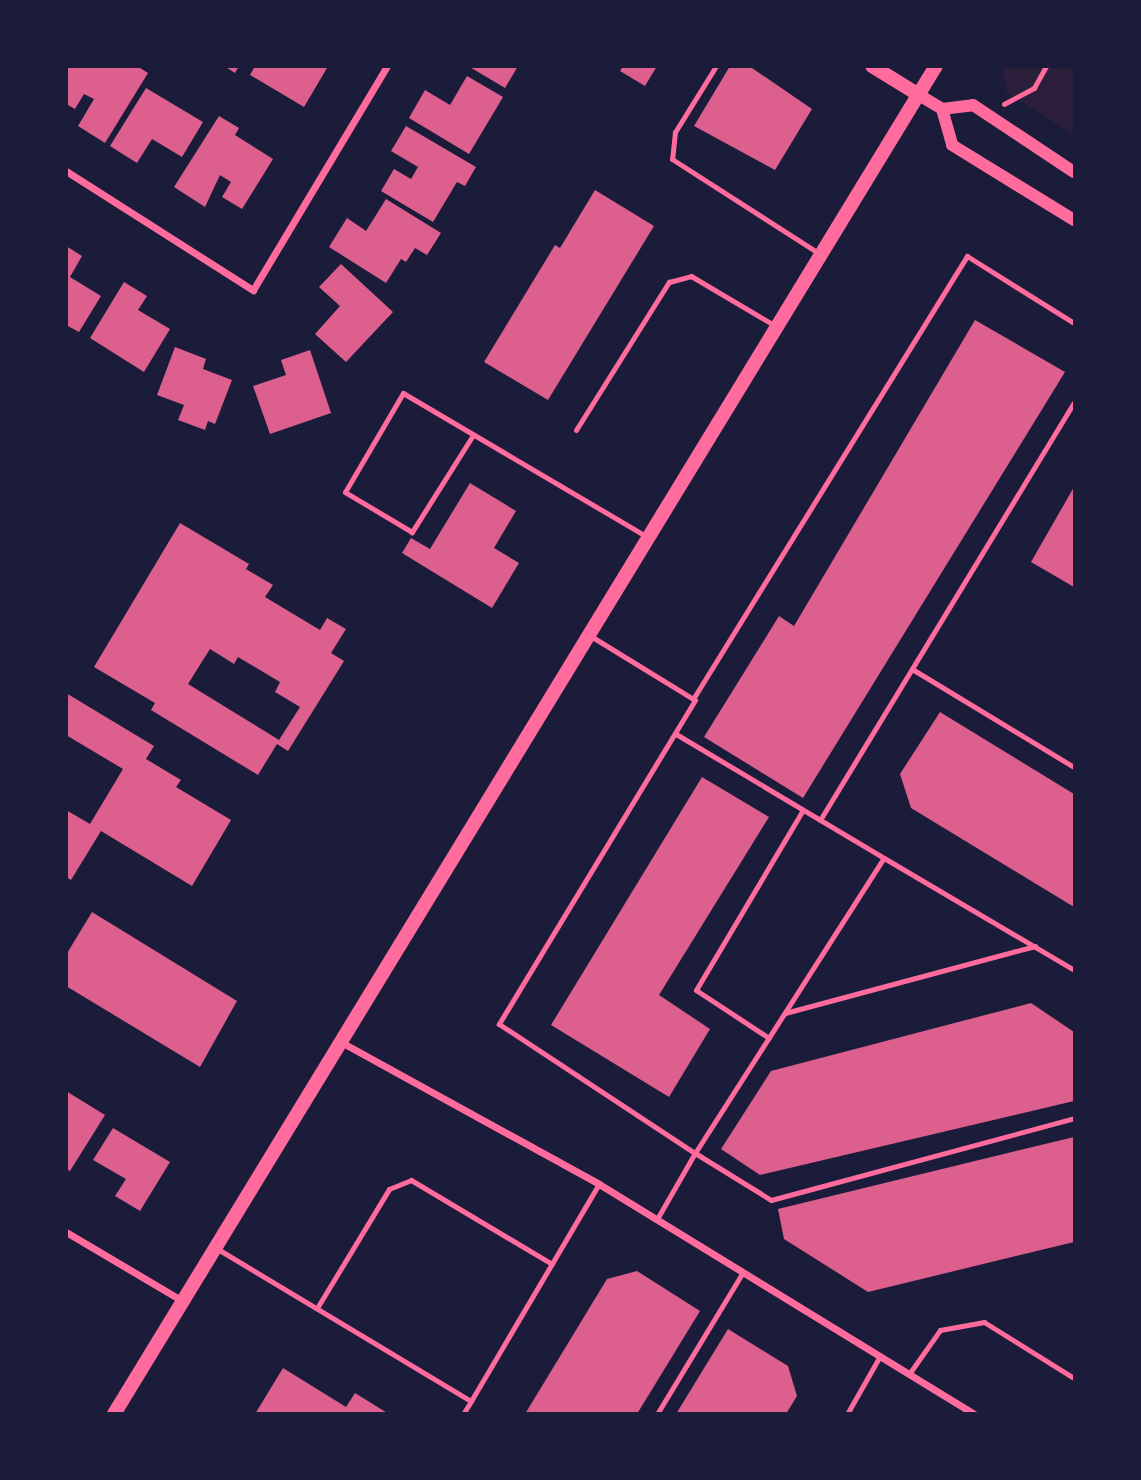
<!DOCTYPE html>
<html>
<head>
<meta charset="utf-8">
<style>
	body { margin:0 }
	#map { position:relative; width:1141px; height:1480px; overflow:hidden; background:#1b1b3a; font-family:"Space Grotesk",sans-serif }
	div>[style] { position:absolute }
	.green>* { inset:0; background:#2a1e3b }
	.building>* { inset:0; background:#dd5f8e }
	.path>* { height:4.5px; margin:-2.25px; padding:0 2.25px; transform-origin:2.25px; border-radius:2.25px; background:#ff6b9d }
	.service>* { height:5px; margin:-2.5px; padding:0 2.5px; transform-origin:2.5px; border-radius:2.5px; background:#ff6b9d }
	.minor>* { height:7px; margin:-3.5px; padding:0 3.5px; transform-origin:3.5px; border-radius:3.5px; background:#ff6b9d }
	.tertiary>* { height:12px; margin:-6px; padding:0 6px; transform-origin:6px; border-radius:6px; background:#ff6b9d }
	.secondary>* { height:14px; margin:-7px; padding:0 7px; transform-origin:7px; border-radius:7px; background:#ff6b9d }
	span { translate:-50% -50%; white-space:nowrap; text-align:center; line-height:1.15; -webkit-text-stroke:5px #1b1b3a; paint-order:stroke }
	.frame { position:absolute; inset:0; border:68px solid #1b1b3a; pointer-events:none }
</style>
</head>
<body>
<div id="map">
	<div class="green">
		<i style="clip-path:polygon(1001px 67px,1074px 67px,1074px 135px,1007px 93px)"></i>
	</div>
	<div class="building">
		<i style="clip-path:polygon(68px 66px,137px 66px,148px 73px,105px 143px,78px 126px,94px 99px,84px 94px,75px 109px,66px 104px)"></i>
		<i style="clip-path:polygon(224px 66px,239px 66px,235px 73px)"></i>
		<i style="clip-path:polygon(255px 66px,325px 66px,327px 68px,304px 107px,250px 75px)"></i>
		<i style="clip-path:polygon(468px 66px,518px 66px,505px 88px)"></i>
		<i style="clip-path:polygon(623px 66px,657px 66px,645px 86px,620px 71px)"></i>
		<i style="clip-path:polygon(730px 66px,749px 66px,812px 109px,775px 170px,694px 126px)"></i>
		<i style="clip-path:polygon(467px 76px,503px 97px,469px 154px,409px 118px,425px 90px,450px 105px)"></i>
		<i style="clip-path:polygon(146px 88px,203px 122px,182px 157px,152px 139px,137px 163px,110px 146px)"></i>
		<i style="clip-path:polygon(219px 116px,239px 128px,235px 135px,273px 159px,242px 209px,222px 197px,231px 182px,220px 175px,205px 207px,174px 187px)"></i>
		<i style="clip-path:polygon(406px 126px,476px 167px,465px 186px,457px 182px,433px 222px,381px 191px,394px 169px,411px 179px,418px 167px,391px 151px)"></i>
		<i style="clip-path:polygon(595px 190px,654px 226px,548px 400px,484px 362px,555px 245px,560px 248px)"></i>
		<i style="clip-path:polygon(386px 199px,441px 233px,427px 255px,415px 248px,406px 262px,401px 259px,386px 283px,329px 247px,347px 218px,366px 231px)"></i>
		<i style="clip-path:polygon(66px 246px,82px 256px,70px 277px,101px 296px,79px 332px,66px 325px)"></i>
		<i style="clip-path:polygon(341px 264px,393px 312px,346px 362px,315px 334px,340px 306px,319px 287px)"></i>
		<i style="clip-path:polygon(124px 282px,147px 296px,138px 310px,170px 329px,144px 372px,90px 338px)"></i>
		<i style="clip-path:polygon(975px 320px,1065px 372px,803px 798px,704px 737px,779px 616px,794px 626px)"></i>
		<i style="clip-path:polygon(175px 347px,206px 359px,203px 369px,232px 380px,215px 424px,208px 421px,205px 430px,178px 420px,184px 405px,157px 395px)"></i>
		<i style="clip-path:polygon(310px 350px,331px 413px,270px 434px,253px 386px,286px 375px,281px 360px)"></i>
		<i style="clip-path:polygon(470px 483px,516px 511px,494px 548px,519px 563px,492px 608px,402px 553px,411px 538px,430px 549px)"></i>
		<i style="clip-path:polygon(1074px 487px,1074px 587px,1031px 562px)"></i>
		<i style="clip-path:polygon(evenodd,180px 523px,249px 564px,246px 569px,273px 585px,265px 597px,320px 630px,327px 618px,346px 629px,331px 653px,344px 661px,288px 751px,277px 744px,258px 775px,151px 710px,155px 703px,94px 667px,180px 523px,210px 649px,234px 664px,238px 657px,280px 682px,275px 692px,300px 707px,279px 740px,188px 684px,210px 649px)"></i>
		<i style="clip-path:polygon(66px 693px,154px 746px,146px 759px,181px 780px,176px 787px,231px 820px,192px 886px,101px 831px,71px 880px,66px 877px,66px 810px,90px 824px,123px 769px,66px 735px)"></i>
		<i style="clip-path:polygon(940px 712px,1074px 794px,1074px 907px,911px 808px,900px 774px)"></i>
		<i style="clip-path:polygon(702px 777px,769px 817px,659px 995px,710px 1029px,669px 1097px,551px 1025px)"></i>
		<i style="clip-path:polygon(92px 912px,237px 1001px,200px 1067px,66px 986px,66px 955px)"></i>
		<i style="clip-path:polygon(1031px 1003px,1074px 1032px,1074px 1101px,760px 1175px,721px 1149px,771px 1071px)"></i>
		<i style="clip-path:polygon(66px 1091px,105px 1115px,70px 1171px,66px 1169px)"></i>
		<i style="clip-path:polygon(113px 1128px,170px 1162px,140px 1211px,115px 1196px,126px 1179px,93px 1160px)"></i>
		<i style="clip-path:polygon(1074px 1137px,1074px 1242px,868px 1292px,784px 1239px,778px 1209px)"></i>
		<i style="clip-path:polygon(637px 1271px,700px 1311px,637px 1414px,525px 1414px,607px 1279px)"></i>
		<i style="clip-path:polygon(728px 1329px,788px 1366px,797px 1396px,786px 1414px,676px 1414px)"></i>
		<i style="clip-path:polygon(283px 1368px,346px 1407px,355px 1393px,389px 1414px,255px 1414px)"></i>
	</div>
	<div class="path">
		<i style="left:1004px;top:104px;width:34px;rotate:-28deg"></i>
		<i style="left:1034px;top:88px;width:25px;rotate:-61deg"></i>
	</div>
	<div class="service">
		<i style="left:716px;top:66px;width:78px;rotate:121.8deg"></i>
		<i style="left:675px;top:132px;width:27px;rotate:96deg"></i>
		<i style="left:672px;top:159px;width:176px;rotate:32.7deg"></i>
		<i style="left:576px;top:430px;width:175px;rotate:-57.9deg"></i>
		<i style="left:669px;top:282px;width:23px;rotate:-15deg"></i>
		<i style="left:691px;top:276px;width:96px;rotate:30.6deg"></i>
		<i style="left:473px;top:435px;width:115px;rotate:122.2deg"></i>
		<i style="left:412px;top:532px;width:78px;rotate:-149.2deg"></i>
		<i style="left:345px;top:492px;width:115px;rotate:-59.6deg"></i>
		<i style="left:403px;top:393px;width:282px;rotate:30.5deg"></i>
		<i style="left:589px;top:635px;width:124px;rotate:31.5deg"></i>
		<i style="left:695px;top:700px;width:379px;rotate:121.2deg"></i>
		<i style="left:499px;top:1024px;width:235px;rotate:33.4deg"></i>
		<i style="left:695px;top:1153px;width:350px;rotate:-57.4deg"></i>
		<i style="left:884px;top:858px;width:221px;rotate:30.5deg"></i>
		<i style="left:912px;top:669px;width:189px;rotate:31.2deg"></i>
		<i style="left:693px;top:699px;width:521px;rotate:-58.26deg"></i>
		<i style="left:967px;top:256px;width:126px;rotate:32.1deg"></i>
		<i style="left:676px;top:734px;width:242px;rotate:30.8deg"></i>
		<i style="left:820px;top:820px;width:488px;rotate:-58.7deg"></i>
		<i style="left:785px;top:1013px;width:259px;rotate:-15deg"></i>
		<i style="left:769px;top:1038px;width:87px;rotate:-146.7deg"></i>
		<i style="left:696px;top:990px;width:209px;rotate:-59.3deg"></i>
		<i style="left:657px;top:1219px;width:76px;rotate:-60.1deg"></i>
		<i style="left:695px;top:1153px;width:89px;rotate:31.7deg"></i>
		<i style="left:771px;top:1200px;width:314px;rotate:-15.1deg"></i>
		<i style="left:216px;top:1248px;width:297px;rotate:31deg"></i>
		<i style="left:471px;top:1401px;width:252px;rotate:-59.5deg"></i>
		<i style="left:317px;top:1308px;width:139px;rotate:-58.8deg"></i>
		<i style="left:389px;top:1189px;width:24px;rotate:-22deg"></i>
		<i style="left:411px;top:1180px;width:164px;rotate:30.8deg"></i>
		<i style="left:909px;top:1374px;width:54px;rotate:-54.8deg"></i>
		<i style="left:940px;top:1330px;width:45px;rotate:-10.3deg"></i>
		<i style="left:984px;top:1322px;width:106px;rotate:31.9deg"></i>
		<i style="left:463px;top:1414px;width:15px;rotate:-58deg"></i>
		<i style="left:657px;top:1414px;width:166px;rotate:-58.8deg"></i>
		<i style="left:847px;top:1414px;width:67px;rotate:-60.4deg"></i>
	</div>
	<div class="minor">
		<i style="left:66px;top:171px;width:222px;rotate:32.5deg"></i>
		<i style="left:253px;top:290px;width:261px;rotate:-59.1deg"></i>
		<i style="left:341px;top:1042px;width:294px;rotate:28.8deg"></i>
		<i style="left:599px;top:1184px;width:441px;rotate:31.5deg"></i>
		<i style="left:66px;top:1232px;width:134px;rotate:30.6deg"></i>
	</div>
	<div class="tertiary">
		<i style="left:919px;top:95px;width:27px;rotate:31deg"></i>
		<i style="left:942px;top:109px;width:31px;rotate:-7deg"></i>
		<i style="left:973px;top:105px;width:121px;rotate:33.6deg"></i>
		<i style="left:942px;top:109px;width:37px;rotate:74deg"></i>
		<i style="left:952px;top:145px;width:143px;rotate:31.6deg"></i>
	</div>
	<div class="secondary">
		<i style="left:872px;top:66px;width:55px;rotate:31.7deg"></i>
		<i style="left:114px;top:1414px;width:1579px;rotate:-58.63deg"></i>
	</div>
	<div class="frame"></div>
</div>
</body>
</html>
